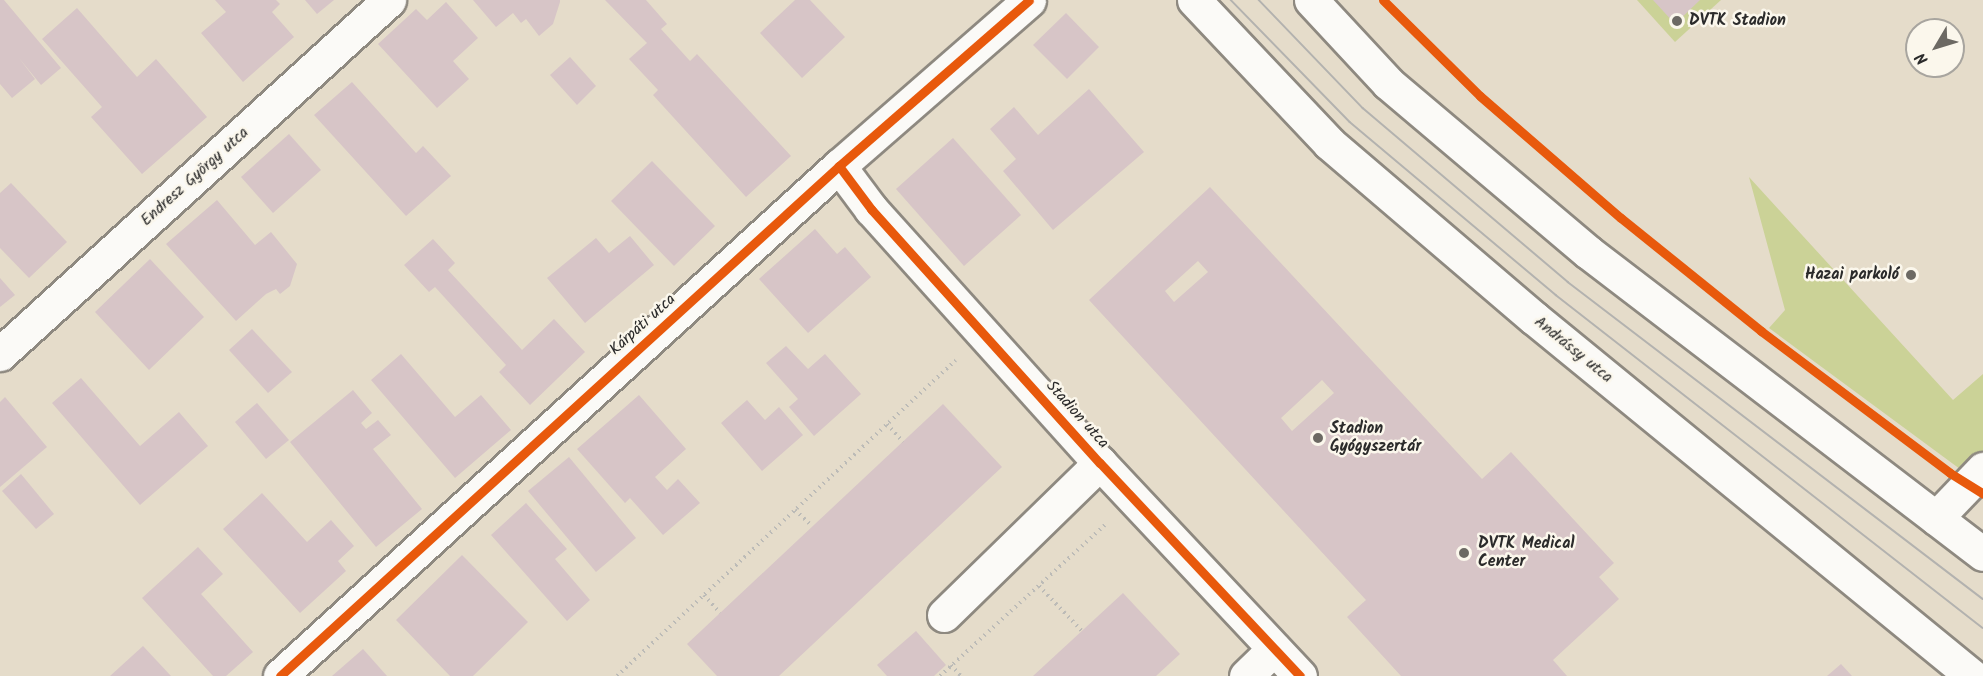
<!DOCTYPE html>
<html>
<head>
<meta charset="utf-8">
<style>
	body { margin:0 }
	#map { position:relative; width:1983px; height:676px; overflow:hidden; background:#e5dcca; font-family:Kalam,sans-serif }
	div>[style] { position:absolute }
	.green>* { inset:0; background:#cbd297 }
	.building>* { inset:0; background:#d7c5c7 }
	.path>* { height:4px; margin-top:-2px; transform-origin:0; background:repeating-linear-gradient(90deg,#bcbbb7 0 1.5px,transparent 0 6px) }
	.roads { filter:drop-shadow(2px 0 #8e8980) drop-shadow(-2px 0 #8e8980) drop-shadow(0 2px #8e8980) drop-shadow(0 -2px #8e8980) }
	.minor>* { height:33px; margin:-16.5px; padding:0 16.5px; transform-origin:16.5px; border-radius:16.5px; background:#fbfaf7 }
	.major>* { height:33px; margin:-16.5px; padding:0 16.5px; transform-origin:16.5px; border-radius:16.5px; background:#fbfaf7 }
	.tram>* { height:1.5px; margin:-0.75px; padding:0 0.75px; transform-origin:0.75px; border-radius:0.75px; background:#b3b2af }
	.cycleway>* { height:9px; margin:-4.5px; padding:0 4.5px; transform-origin:4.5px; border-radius:4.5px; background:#e8590c }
	.dots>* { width:16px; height:16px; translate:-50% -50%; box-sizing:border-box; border:3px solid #fbf7ec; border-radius:50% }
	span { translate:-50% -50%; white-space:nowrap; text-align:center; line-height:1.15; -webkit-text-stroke:5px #fbf7ec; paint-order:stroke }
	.poi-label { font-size:16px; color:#2b2b2b; font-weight:700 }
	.left { translate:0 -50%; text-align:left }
	.right { translate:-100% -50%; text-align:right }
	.street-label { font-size:16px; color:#2b2b2b }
	.north { position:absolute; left:1905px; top:18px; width:60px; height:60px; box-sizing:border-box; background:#fbf7ec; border:2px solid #a8a59f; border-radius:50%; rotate:232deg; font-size:16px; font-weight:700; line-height:24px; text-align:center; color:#2b2b2b }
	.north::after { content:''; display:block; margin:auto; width:21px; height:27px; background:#6c6963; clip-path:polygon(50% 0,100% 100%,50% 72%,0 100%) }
</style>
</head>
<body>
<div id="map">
	<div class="green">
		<i style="clip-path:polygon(1637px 0,1721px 0,1675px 42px)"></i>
		<i style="clip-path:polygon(1749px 177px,1953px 400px,1983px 374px,1983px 486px,1769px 328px,1785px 310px)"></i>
	</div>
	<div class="building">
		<i style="clip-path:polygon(0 0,4px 0,61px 68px,41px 85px,19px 58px,35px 79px,12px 98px,0 84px)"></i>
		<i style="clip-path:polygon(215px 0,276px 0,280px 4px,272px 12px,294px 37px,243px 82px,201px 33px,226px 12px)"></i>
		<i style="clip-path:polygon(305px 0,334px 0,317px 14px)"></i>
		<i style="clip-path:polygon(473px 0,560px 0,560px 2px,553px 24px,539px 36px,526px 19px,521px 23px,513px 13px,496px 27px)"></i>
		<i style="clip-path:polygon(605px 0,646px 0,667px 24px,661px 29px,690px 61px,697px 54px,791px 156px,746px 197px,653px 95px,658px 90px,629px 59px,647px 43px)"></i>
		<i style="clip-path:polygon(795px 0,810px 0,845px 37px,802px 78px,760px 33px)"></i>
		<i style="clip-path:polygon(1653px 0,1700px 0,1675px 24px)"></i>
		<i style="clip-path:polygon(446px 2px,478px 38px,453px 61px,469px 79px,437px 108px,378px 44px,416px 9px,427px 20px)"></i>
		<i style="clip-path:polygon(77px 8px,137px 77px,156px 59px,207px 117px,142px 174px,91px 117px,102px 107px,42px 39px)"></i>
		<i style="clip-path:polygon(1066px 13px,1099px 47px,1067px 79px,1033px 45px)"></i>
		<i style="clip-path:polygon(570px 57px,596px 86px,577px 105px,550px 75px)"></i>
		<i style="clip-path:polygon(352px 82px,416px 153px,423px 146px,451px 176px,406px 216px,314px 115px)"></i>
		<i style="clip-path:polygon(1089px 89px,1144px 152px,1053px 230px,1003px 171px,1016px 159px,990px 129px,1014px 107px,1038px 135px)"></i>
		<i style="clip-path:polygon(289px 134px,321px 170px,273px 213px,241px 177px)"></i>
		<i style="clip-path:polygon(953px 138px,1021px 215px,964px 266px,896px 189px)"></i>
		<i style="clip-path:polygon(652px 161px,715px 226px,674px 266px,611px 201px)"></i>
		<i style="clip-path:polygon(11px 183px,67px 242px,29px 278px,0 248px,0 193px)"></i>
		<i style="clip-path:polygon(evenodd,1210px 187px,1482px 479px,1511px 452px,1614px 563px,1599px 577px,1619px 599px,1553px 660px,1567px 676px,1401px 676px,1347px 617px,1366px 600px,1089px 300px,1210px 187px,1198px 261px,1208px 272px,1174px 302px,1165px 291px,1198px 261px,1210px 187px,1322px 380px,1334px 393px,1292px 431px,1281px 418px,1322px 380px)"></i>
		<i style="clip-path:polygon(217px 200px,255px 245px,271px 232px,297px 264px,290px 286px,280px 294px,276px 289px,266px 294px,236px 321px,166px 244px)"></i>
		<i style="clip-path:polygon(815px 229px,837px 254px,845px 247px,871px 277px,808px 333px,759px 279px)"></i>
		<i style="clip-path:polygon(630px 236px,654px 265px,585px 323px,547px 278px,596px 238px,609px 253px)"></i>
		<i style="clip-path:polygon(433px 239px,455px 263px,448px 270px,522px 350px,554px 319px,585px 352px,530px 405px,499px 372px,506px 365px,435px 287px,429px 292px,404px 265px)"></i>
		<i style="clip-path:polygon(150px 259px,204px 317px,149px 370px,95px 312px)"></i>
		<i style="clip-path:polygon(0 278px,15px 295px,0 307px)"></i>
		<i style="clip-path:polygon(252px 329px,292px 372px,268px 393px,229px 350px)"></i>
		<i style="clip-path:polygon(786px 346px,808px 369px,825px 354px,861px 394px,814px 436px,789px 407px,798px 399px,766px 363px)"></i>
		<i style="clip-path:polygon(401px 354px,455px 417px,481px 395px,511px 430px,455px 478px,371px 380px)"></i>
		<i style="clip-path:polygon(81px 378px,140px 446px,179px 412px,208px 446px,140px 505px,52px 403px)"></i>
		<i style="clip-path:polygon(353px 390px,372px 413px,361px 423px,366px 429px,378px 420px,391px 435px,373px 449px,422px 509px,376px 547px,290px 442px)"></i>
		<i style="clip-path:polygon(639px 395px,686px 449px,655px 477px,667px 490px,678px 479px,700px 503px,663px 535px,630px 498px,625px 503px,577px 449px)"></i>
		<i style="clip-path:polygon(5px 397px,47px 447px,0 487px,0 402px)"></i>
		<i style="clip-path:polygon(747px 400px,765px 420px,779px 407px,803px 435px,762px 471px,721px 423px)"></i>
		<i style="clip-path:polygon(257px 403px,289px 440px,266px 459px,235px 422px)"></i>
		<i style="clip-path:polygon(943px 404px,1002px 467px,779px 676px,717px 676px,687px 644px)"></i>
		<i style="clip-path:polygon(569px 457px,636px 538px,596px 572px,528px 491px)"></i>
		<i style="clip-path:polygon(21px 474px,54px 514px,36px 529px,2px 491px)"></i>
		<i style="clip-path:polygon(262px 493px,307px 542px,331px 520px,354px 546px,338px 561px,346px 571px,300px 613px,223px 529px)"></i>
		<i style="clip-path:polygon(526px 503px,567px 549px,555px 559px,590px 600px,567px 621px,491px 535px)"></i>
		<i style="clip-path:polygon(198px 547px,223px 574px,201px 594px,253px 652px,226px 676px,213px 676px,142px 598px)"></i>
		<i style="clip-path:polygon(462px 555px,528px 622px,473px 676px,450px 676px,396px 620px)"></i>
		<i style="clip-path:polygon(1123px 593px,1180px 654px,1156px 676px,1033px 676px)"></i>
		<i style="clip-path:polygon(916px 631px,946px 665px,934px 676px,887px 676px,877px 665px)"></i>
		<i style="clip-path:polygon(143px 646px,171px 676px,110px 676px)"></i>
		<i style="clip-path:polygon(363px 649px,387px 676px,332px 676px)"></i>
		<i style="clip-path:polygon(1841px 664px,1852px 676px,1827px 676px)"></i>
	</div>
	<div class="path">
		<i style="left:887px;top:424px;width:24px;rotate:48deg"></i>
		<i style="left:795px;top:510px;width:23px;rotate:43deg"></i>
		<i style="left:1039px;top:586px;width:62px;rotate:46.3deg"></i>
		<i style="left:704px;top:595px;width:24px;rotate:48deg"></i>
		<i style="left:951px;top:665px;width:15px;rotate:48deg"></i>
		<i style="left:617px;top:676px;width:463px;rotate:-43deg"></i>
		<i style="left:940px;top:676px;width:224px;rotate:-42.5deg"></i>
	</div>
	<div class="roads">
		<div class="minor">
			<i style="left:839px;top:166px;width:54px;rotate:53.3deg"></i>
			<i style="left:871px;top:209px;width:342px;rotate:48deg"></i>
			<i style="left:1100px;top:463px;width:292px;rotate:46.8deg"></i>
			<i style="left:0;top:354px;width:526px;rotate:-42.3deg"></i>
			<i style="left:1936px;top:518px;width:68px;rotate:-46.2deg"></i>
			<i style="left:944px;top:615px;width:218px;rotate:-44.3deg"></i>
			<i style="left:280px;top:676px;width:757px;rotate:-42.38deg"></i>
			<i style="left:839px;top:166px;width:252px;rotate:-41.1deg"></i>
			<i style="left:1246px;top:676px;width:39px;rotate:-44deg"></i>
		</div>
		<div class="major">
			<i style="left:1194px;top:0;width:197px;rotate:46.6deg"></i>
			<i style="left:1329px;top:143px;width:270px;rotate:40.5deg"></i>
			<i style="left:1534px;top:318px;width:566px;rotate:39.26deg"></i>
			<i style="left:1311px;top:0;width:113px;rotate:47.1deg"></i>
			<i style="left:1388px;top:83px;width:262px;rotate:40.2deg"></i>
			<i style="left:1588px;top:252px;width:497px;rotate:37.4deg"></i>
		</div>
	</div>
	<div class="tram">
		<i style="left:1231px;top:0;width:170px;rotate:45.7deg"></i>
		<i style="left:1350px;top:122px;width:269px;rotate:40deg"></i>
		<i style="left:1556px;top:295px;width:541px;rotate:37.95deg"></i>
		<i style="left:1259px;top:0;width:150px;rotate:46.1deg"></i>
		<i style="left:1363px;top:108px;width:269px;rotate:40.3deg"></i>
		<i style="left:1568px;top:282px;width:522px;rotate:37.37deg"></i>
	</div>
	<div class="cycleway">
		<i style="left:1383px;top:0;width:136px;rotate:44.7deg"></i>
		<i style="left:1480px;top:96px;width:186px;rotate:40.9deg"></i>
		<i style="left:1621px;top:218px;width:180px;rotate:38.9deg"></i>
		<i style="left:1761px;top:331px;width:236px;rotate:36.9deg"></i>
		<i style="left:1950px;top:473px;width:39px;rotate:32deg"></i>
		<i style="left:839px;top:166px;width:54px;rotate:53.3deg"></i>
		<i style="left:871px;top:209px;width:342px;rotate:48deg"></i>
		<i style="left:1100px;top:463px;width:292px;rotate:46.8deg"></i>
		<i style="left:280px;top:676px;width:757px;rotate:-42.38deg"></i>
		<i style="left:839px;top:166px;width:252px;rotate:-41.1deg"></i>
	</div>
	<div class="dots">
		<i style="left:1677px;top:21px;background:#6c6963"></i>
		<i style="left:1911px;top:275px;background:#6c6963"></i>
		<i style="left:1318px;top:438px;background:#6c6963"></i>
		<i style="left:1464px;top:553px;background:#6c6963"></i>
	</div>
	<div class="poi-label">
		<span class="left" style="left:1689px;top:21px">DVTK Stadion</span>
		<span class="right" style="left:1899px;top:275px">Hazai parkoló</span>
		<span class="left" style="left:1330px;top:438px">Stadion<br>Gyógyszertár</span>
		<span class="left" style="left:1478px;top:553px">DVTK Medical<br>Center</span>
	</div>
	<div class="street-label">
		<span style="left:195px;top:177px;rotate:-42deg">Endresz György utca</span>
		<span style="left:643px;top:325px;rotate:-42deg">Kárpáti utca</span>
		<span style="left:1573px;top:350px;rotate:39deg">Andrássy utca</span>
		<span style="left:1077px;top:415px;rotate:48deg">Stadion utca</span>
	</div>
	<div class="north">N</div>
</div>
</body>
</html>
